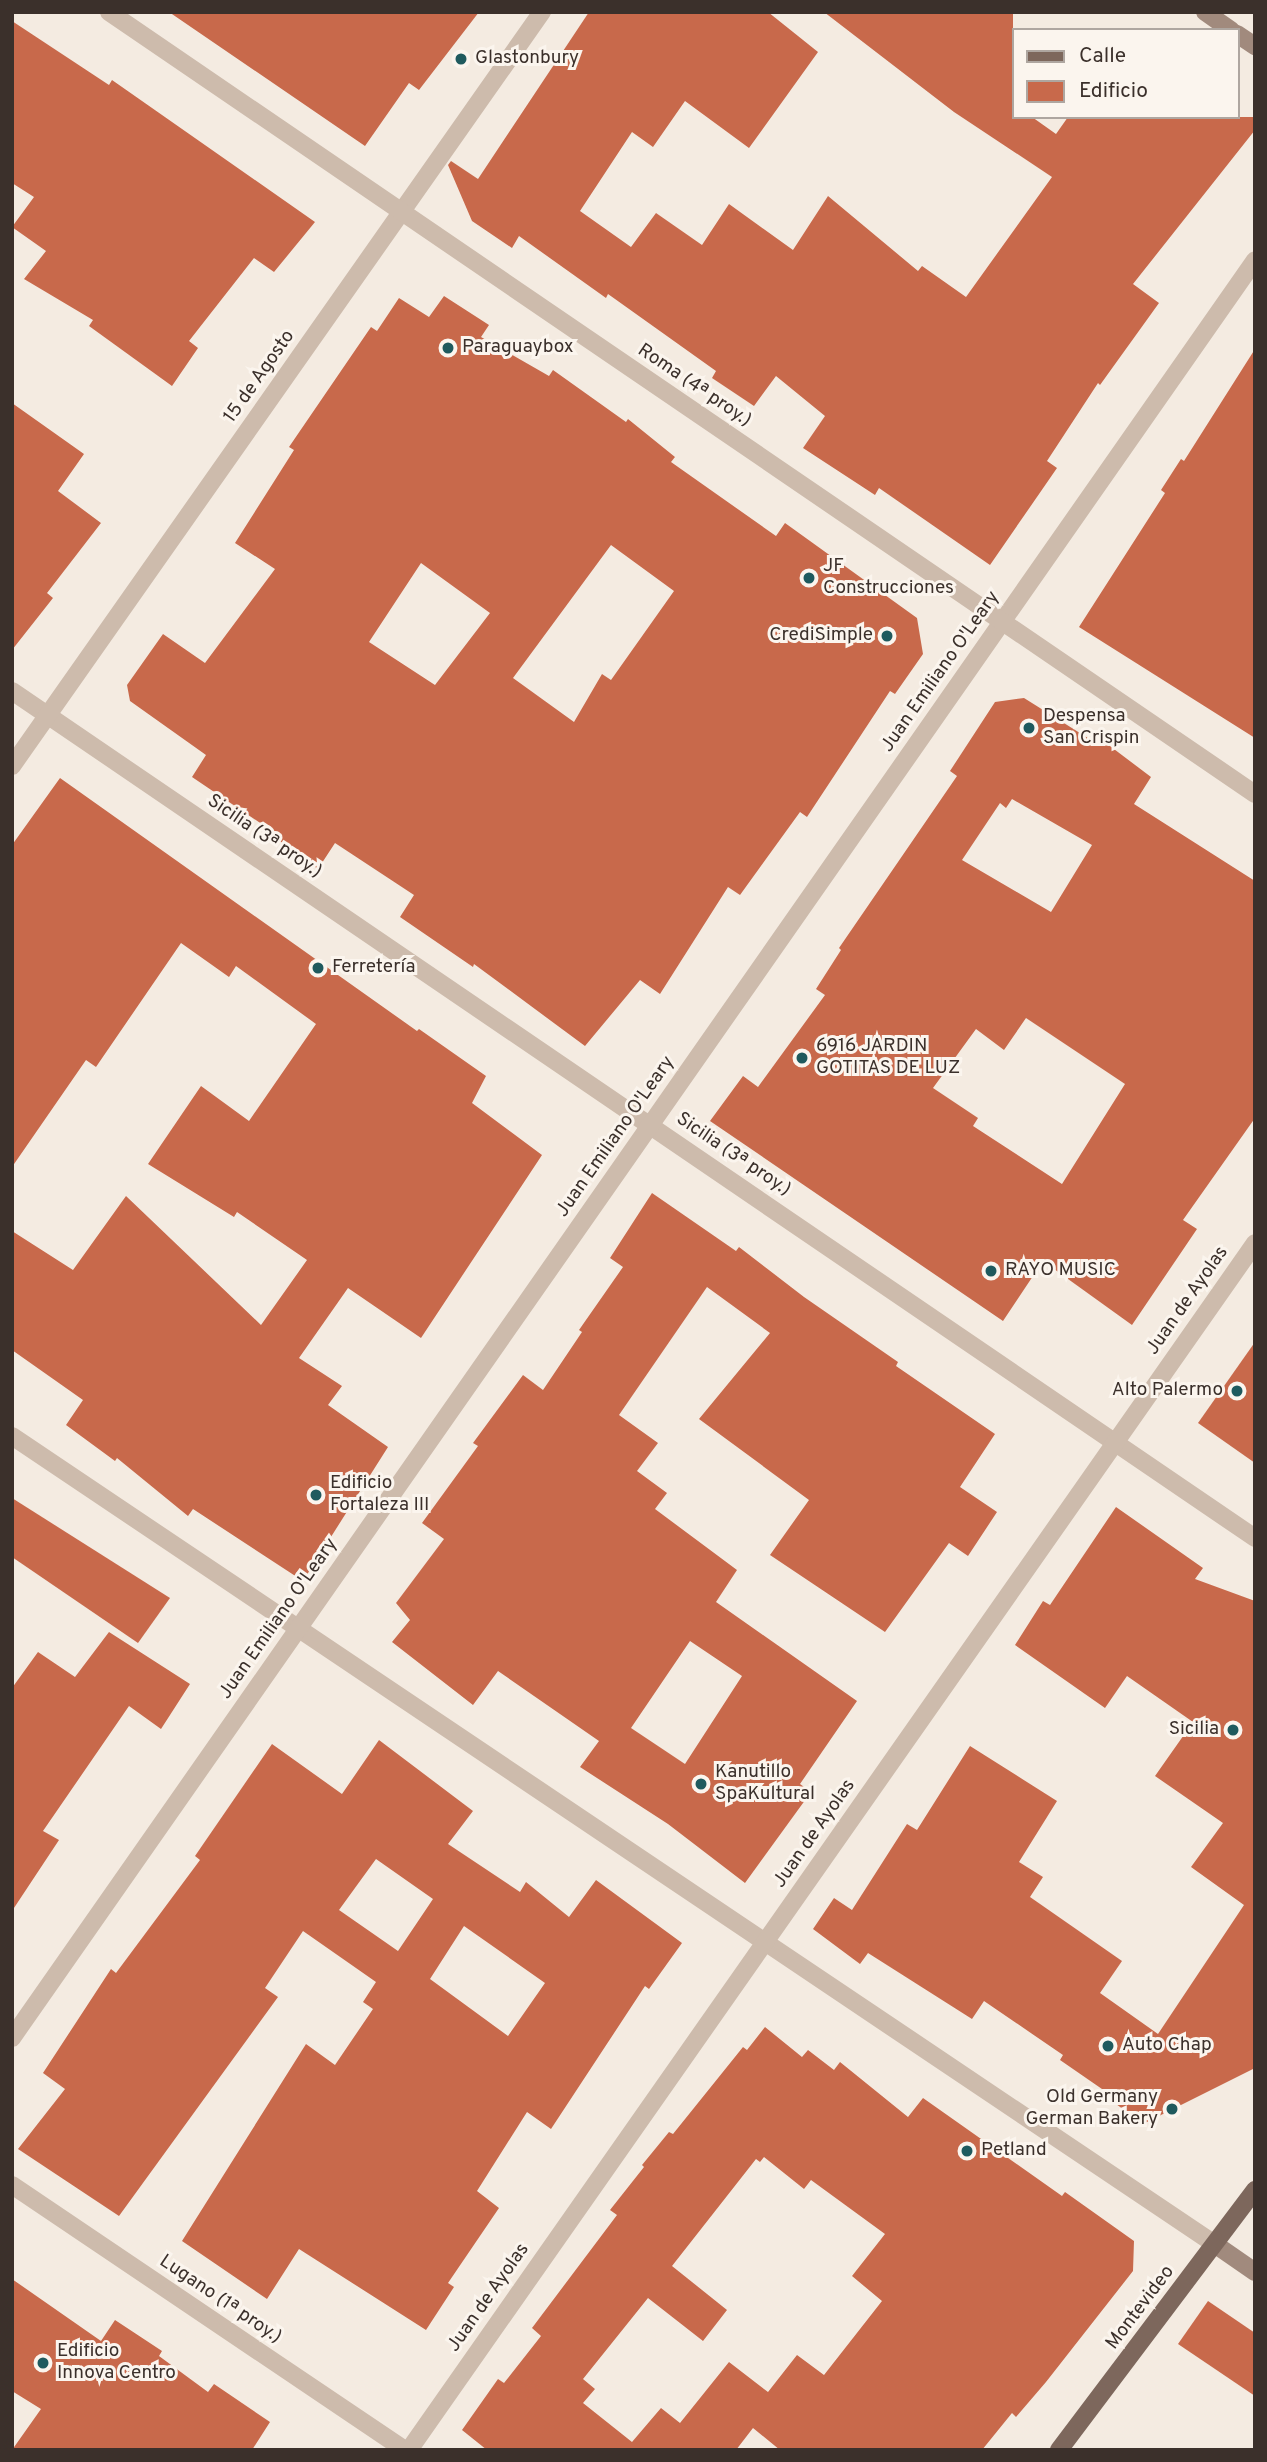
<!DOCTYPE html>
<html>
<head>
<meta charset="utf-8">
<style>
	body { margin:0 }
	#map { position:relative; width:1267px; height:2462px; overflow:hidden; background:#f4ebe1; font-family:Overpass,sans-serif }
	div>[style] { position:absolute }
	.building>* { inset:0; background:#c8694b }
	.minor>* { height:18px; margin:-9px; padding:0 9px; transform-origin:9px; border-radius:9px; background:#cdbbac }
	.tertiary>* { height:18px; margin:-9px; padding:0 9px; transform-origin:9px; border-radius:9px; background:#cdbbac }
	.secondary>* { height:18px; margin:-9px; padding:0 9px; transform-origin:9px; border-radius:9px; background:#a18a7d }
	.primary>* { height:18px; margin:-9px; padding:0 9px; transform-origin:9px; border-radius:9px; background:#7d675c }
	.dots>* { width:19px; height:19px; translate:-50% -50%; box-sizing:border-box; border:4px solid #fbf5ee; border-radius:50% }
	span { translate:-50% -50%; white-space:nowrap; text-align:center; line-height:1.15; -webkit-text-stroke:6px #fbf5ee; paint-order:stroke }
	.poi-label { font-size:19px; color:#3b302b }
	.left { translate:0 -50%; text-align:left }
	.right { translate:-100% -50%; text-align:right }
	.street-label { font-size:19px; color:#3b302b }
	.frame { position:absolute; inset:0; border:14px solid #3b302b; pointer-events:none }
	.legend { position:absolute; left:1012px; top:28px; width:228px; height:91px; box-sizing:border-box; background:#fbf5ee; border:2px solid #aea6a0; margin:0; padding:9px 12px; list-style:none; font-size:21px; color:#3b302b }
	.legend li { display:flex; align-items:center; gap:14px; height:35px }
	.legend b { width:35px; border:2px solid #aea6a0 }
</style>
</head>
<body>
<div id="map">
	<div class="building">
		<i style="clip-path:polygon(169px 12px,479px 12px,419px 90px,409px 83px,365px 146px)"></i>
		<i style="clip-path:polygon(589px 12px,768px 12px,818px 52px,749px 148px,685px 101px,653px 147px,632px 132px,580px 211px,631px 247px,656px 213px,702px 245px,729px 204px,793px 250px,828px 196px,918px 271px,922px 266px,966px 297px,1052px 177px,954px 112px,824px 12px,1013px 12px,1013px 117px,1032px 117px,1056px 134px,1068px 117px,1255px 117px,1255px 130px,1133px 284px,1159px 303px,1100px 385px,1098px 383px,1047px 461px,1057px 468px,990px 565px,879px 488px,875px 495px,803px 448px,825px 416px,776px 376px,754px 406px,712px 378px,716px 371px,608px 294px,606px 298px,519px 236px,512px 248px,472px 221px,448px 165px,451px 161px,478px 179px)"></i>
		<i style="clip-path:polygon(12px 21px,109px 85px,112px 80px,315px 222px,274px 272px,254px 258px,189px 341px,198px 348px,172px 386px,89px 326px,93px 320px,24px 279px,46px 251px,12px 227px,34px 197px,12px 183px)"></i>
		<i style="clip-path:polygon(evenodd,444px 296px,489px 325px,481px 337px,549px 376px,553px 370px,626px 422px,628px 419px,675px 457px,671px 462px,776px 536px,785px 523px,917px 618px,923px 654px,895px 694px,890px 691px,807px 817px,800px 812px,740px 895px,728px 887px,660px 994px,640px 980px,585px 1046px,474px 964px,473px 967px,400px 917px,414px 895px,335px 843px,318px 869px,273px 836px,275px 833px,192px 777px,206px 755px,130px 701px,127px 685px,163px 634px,205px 663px,275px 569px,235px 543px,294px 450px,289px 447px,371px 327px,377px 331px,399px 298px,429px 317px,444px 296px,611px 545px,674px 591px,611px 680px,602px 674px,574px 722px,513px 678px,611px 545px,444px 296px,421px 563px,490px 613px,435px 685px,369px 642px,421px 563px)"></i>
		<i style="clip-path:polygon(1255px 349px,1255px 738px,1079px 627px,1165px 493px,1161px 490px,1181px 459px,1184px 461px)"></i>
		<i style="clip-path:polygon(12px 403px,84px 454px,58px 491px,101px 523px,47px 593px,53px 598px,12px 650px)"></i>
		<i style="clip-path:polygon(evenodd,1024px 698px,1099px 745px,1102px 740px,1151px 777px,1134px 804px,1255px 881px,1255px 1118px,1183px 1220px,1197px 1229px,1132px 1325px,1043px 1261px,1003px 1321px,710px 1121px,743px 1076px,758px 1087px,825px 995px,816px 989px,841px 950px,839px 948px,957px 776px,950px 771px,995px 702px,1024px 698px,1012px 799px,1092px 845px,1051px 912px,962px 860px,1000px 803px,1006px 808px,1012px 799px,1024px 698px,1026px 1018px,1125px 1084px,1062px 1184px,973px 1126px,978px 1118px,933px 1088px,976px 1029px,1004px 1050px,1026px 1018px)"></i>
		<i style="clip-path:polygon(60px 778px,417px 1031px,419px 1029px,486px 1076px,472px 1103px,542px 1155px,421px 1338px,348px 1288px,299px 1358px,342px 1386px,328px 1405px,388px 1447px,303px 1581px,193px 1509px,188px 1516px,117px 1458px,115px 1461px,66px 1425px,83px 1400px,12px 1350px,12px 1231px,73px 1270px,126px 1196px,261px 1325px,307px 1260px,237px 1212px,234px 1217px,148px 1164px,201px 1086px,249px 1121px,316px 1024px,236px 966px,229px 977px,181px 943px,96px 1067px,86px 1060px,12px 1167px,12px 845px)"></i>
		<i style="clip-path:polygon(evenodd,652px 1193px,736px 1251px,739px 1247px,804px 1297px,898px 1362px,896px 1366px,995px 1434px,960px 1487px,997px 1512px,968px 1556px,949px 1543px,885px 1632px,770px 1555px,809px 1500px,699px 1419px,770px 1333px,707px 1287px,619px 1415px,658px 1443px,637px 1471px,667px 1493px,655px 1509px,737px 1570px,716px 1602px,857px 1701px,800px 1784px,811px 1792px,745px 1883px,668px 1824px,580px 1767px,599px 1741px,498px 1671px,473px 1705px,392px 1642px,410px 1620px,396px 1603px,444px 1539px,422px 1523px,478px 1446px,473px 1443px,523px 1375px,543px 1390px,582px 1332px,579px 1330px,623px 1267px,610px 1258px,652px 1193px,690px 1641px,742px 1676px,685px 1764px,631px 1728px,690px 1641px)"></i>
		<i style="clip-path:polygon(1255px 1342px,1255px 1463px,1198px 1423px)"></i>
		<i style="clip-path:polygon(12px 1498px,170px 1598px,138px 1643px,12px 1557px)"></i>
		<i style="clip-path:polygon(1116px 1507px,1203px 1568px,1195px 1579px,1255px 1601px,1255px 2068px,1143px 2124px,1112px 2101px,1115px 2098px,1060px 2060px,1063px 2055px,984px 2001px,972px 2019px,868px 1953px,860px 1964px,813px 1929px,834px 1898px,852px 1910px,907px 1824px,917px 1830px,970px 1746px,1057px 1801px,1019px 1862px,1043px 1877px,1030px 1897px,1122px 1961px,1100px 1993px,1158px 2034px,1244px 1905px,1191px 1867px,1223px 1823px,1155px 1776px,1193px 1722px,1127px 1676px,1105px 1708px,1015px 1645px,1043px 1601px,1050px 1605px)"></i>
		<i style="clip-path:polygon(109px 1632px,190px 1684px,161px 1729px,129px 1706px,43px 1831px,59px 1840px,12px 1911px,12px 1688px,38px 1652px,75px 1677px)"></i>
		<i style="clip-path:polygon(evenodd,379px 1740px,473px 1811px,448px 1844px,520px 1892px,526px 1882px,569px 1917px,596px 1880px,682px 1943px,649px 1989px,645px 1986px,551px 2129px,527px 2112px,477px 2191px,499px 2208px,448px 2283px,454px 2287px,426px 2330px,299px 2249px,267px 2299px,182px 2241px,306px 2044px,335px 2065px,373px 2009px,363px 2002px,376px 1982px,303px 1931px,265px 1988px,278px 1997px,119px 2216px,18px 2149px,65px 2089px,43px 2073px,111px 1969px,116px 1973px,200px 1860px,195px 1856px,272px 1744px,342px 1794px,379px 1740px,376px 1859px,433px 1899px,398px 1951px,339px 1910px,376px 1859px,379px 1740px,464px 1926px,545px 1983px,508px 2036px,430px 1979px,464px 1926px)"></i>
		<i style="clip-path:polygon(evenodd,765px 2027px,802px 2057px,808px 2050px,834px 2070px,840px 2062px,908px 2117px,923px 2098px,1062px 2196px,1065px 2192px,1134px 2241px,1133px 2271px,1046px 2382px,1016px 2417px,1012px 2413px,982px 2450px,780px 2450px,753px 2428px,736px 2450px,487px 2450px,462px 2430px,498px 2379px,504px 2383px,541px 2336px,532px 2328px,617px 2215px,610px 2210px,644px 2167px,642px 2165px,669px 2132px,673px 2134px,743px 2047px,747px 2050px,765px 2027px,764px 2157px,804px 2189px,811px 2180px,885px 2234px,852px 2276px,882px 2301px,824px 2375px,797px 2355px,768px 2392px,729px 2362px,680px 2423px,661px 2408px,632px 2442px,583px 2403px,595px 2389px,583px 2379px,648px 2298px,703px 2341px,727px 2310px,672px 2266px,756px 2159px,760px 2162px,764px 2157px)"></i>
		<i style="clip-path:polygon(12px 2279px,101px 2341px,115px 2320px,162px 2351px,159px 2356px,208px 2392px,214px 2384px,270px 2422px,252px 2450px,12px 2450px,41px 2409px,12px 2391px)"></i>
		<i style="clip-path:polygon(1208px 2301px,1255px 2333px,1255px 2396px,1178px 2344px)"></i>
	</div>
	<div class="minor">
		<i style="left:12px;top:691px;width:1504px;rotate:34.27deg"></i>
		<i style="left:12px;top:766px;width:922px;rotate:-54.9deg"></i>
		<i style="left:12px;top:1436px;width:1451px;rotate:33.9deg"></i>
		<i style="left:12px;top:2038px;width:2169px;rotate:-55.04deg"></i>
		<i style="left:12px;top:2185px;width:474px;rotate:34deg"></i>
		<i style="left:409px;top:2450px;width:1474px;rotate:-54.97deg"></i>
	</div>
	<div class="tertiary">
		<i style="left:109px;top:12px;width:1387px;rotate:34.31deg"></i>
	</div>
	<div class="secondary">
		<i style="left:1205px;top:12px;width:32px;rotate:35deg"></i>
		<i style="left:1237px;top:34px;width:22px;rotate:34deg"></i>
		<i style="left:1216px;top:2245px;width:47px;rotate:34.7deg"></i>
	</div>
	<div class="primary">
		<i style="left:1059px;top:2450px;width:326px;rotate:-53deg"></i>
	</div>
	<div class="dots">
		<i style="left:461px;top:59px;background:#1f5a5e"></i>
		<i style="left:448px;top:348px;background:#1f5a5e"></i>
		<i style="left:809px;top:578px;background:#1f5a5e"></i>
		<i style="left:887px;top:636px;background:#1f5a5e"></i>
		<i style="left:1029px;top:728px;background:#1f5a5e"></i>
		<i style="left:318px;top:968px;background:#1f5a5e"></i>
		<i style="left:802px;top:1058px;background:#1f5a5e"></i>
		<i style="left:991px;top:1271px;background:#1f5a5e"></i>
		<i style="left:1237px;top:1391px;background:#1f5a5e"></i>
		<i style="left:316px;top:1495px;background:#1f5a5e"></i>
		<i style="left:1233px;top:1730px;background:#1f5a5e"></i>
		<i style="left:701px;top:1784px;background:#1f5a5e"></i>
		<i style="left:1108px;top:2046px;background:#1f5a5e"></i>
		<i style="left:1172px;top:2109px;background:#1f5a5e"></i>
		<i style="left:967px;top:2151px;background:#1f5a5e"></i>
		<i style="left:43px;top:2363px;background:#1f5a5e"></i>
	</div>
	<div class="poi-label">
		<span class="left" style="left:475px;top:59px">Glastonbury</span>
		<span class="left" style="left:462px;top:348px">Paraguaybox</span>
		<span class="left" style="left:823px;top:578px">JF<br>Construcciones</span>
		<span class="right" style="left:873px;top:636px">CrediSimple</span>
		<span class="left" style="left:1043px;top:728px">Despensa<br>San Crispin</span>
		<span class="left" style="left:332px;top:968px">Ferretería</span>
		<span class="left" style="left:816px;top:1058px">6916 JARDIN<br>GOTITAS DE LUZ</span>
		<span class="left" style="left:1005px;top:1271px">RAYO MUSIC</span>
		<span class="right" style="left:1223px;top:1391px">Alto Palermo</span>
		<span class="left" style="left:330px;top:1495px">Edificio<br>Fortaleza III</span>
		<span class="right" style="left:1219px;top:1730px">Sicilia</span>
		<span class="left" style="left:715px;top:1784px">Kanutillo<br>SpaKultural</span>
		<span class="left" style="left:1122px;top:2046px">Auto Chap</span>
		<span class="right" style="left:1158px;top:2109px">Old Germany<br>German Bakery</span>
		<span class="left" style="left:981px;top:2151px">Petland</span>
		<span class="left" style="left:57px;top:2363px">Edificio<br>Innova Centro</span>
	</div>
	<div class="street-label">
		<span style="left:260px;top:377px;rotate:-55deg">15 de Agosto</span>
		<span style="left:694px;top:386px;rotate:34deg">Roma (4ª proy.)</span>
		<span style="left:941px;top:672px;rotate:-55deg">Juan Emiliano O'Leary</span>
		<span style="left:264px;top:837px;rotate:34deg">Sicilia (3ª proy.)</span>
		<span style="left:616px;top:1137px;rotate:-55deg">Juan Emiliano O'Leary</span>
		<span style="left:733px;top:1155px;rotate:34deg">Sicilia (3ª proy.)</span>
		<span style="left:1188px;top:1301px;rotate:-55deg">Juan de Ayolas</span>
		<span style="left:279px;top:1619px;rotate:-55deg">Juan Emiliano O'Leary</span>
		<span style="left:815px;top:1834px;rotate:-55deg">Juan de Ayolas</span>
		<span style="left:489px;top:2298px;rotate:-55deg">Juan de Ayolas</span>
		<span style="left:220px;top:2300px;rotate:34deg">Lugano (1ª proy.)</span>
		<span style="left:1141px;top:2308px;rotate:-53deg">Montevideo</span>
	</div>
	<div class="frame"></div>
	<ul class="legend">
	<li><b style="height:9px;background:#7d675c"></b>Calle</li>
	<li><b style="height:19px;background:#c8694b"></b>Edificio</li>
	</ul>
</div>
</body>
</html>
